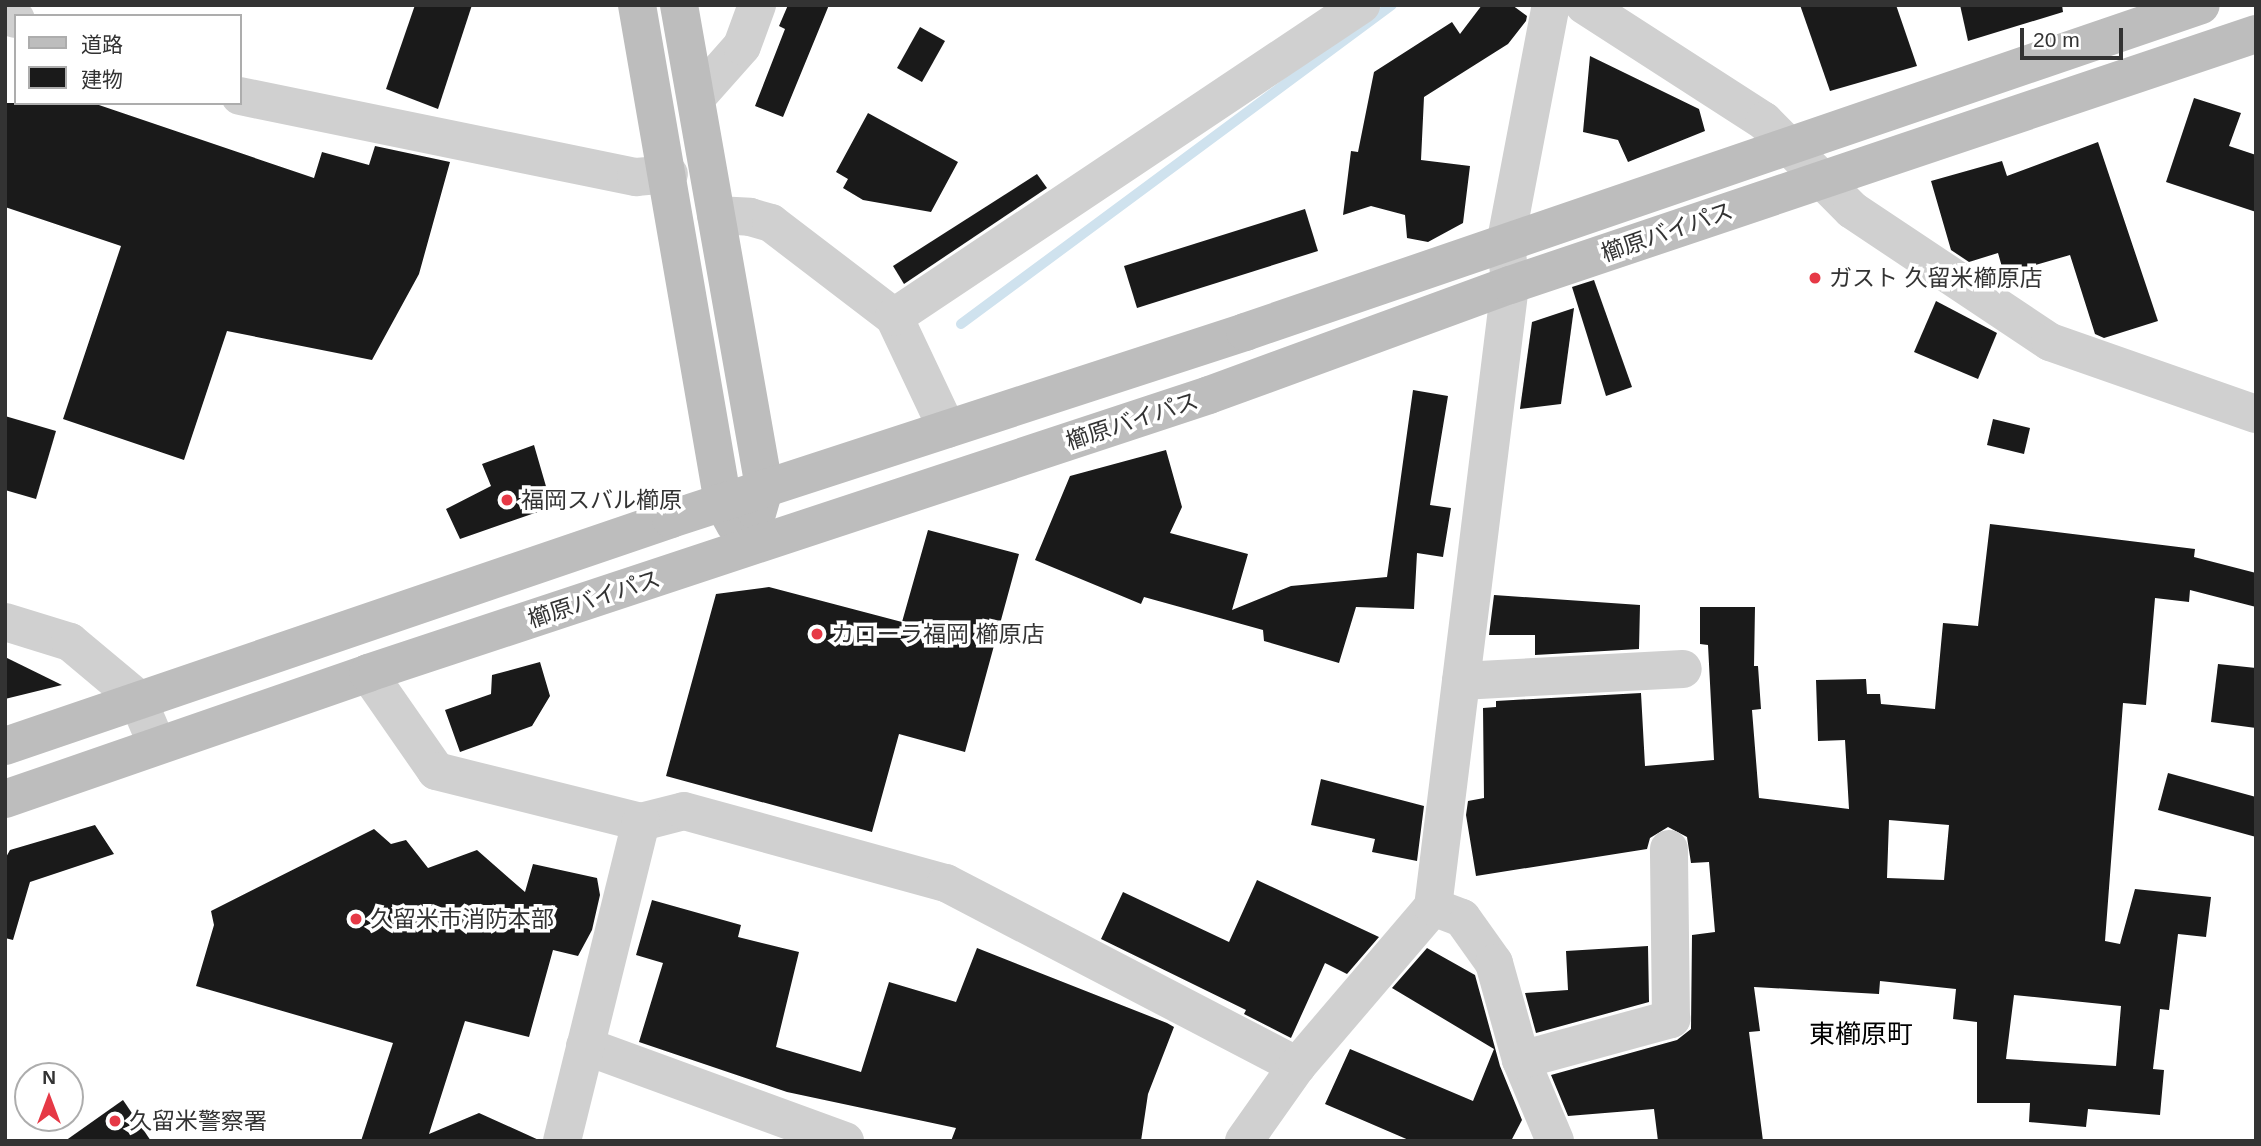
<!DOCTYPE html>
<html>
<head>
<meta charset="utf-8">
<style>
	body { margin:0 }
	#map { position:relative; width:2261px; height:1146px; overflow:hidden; background:#fff; font-family:Helvetica,"Noto Sans JP",sans-serif }
	div>[style] { position:absolute }
	.stream>* { height:10px; margin:-5px; padding:0 5px; transform-origin:5px; border-radius:5px; background:#cfe2ee }
	.building>* { inset:0; background:#1a1a1a }
	.street>* { height:38px; margin:-19px; padding:0 19px; transform-origin:19px; border-radius:19px; background:#d0d0d0 }
	.secondary>* { height:38px; margin:-19px; padding:0 19px; transform-origin:19px; border-radius:19px; background:#bdbdbd }
	.dots>* { width:19px; height:19px; translate:-50% -50%; box-sizing:border-box; border:4px solid #fff; border-radius:50% }
	span { translate:-50% -50%; white-space:nowrap; text-align:center; line-height:1.15; -webkit-text-stroke:7px #fff; paint-order:stroke }
	.street-label { font-size:23px; color:#333 }
	.poi-label { font-size:23px; color:#333 }
	.left { translate:0 -50%; text-align:left }
	.quarter-label { font-size:26px; color:#000 }
	.frame { position:absolute; inset:0; border:7px solid #333; pointer-events:none }
	.legend { position:absolute; left:14px; top:14px; width:228px; height:91px; box-sizing:border-box; background:#fff; border:2px solid #adadad; margin:0; padding:9px 12px; list-style:none; font-size:21px; color:#333 }
	.legend li { display:flex; align-items:center; gap:14px; height:35px }
	.legend b { width:35px; border:2px solid #adadad }
	.north { position:absolute; left:14px; top:1062px; width:70px; height:70px; box-sizing:border-box; background:#fff; border:2px solid #adadad; border-radius:50%; rotate:0deg; font-size:19px; font-weight:700; line-height:28px; text-align:center; color:#333 }
	.north::after { content:''; display:block; margin:auto; width:24px; height:32px; background:#e63946; clip-path:polygon(50% 0,100% 100%,50% 72%,0 100%) }
	.scale { position:absolute; left:2020px; top:28px; width:103px; height:32px; box-sizing:border-box; border:4px solid #333; border-top:0; padding-left:9px; font-size:21px; line-height:24px; white-space:nowrap; color:#333; -webkit-text-stroke:5px #fff; paint-order:stroke }
</style>
</head>
<body>
<div id="map">
	<div class="stream">
		<i style="left:961px;top:324px;width:536px;rotate:-36.51deg"></i>
	</div>
	<div class="building">
		<i style="clip-path:polygon(415px 5px,472px 5px,438px 109px,386px 89px)"></i>
		<i style="clip-path:polygon(788px 5px,829px 5px,783px 117px,755px 106px,785px 29px,779px 26px)"></i>
		<i style="clip-path:polygon(1482px 5px,1512px 5px,1527px 16px,1526px 21px,1508px 44px,1424px 97px,1421px 160px,1470px 166px,1463px 223px,1428px 242px,1407px 238px,1405px 215px,1371px 206px,1343px 215px,1351px 151px,1358px 152px,1374px 72px,1452px 22px,1460px 34px)"></i>
		<i style="clip-path:polygon(1800px 5px,1896px 5px,1917px 66px,1830px 91px)"></i>
		<i style="clip-path:polygon(1960px 5px,2062px 5px,2063px 12px,1968px 41px)"></i>
		<i style="clip-path:polygon(920px 27px,945px 41px,922px 82px,897px 68px)"></i>
		<i style="clip-path:polygon(1590px 56px,1699px 109px,1705px 131px,1628px 162px,1618px 140px,1583px 132px)"></i>
		<i style="clip-path:polygon(2194px 98px,2241px 113px,2229px 146px,2256px 155px,2256px 212px,2166px 182px)"></i>
		<i style="clip-path:polygon(5px 103px,93px 103px,314px 178px,322px 152px,369px 165px,375px 146px,450px 162px,419px 274px,372px 360px,227px 331px,184px 460px,63px 419px,121px 246px,5px 207px)"></i>
		<i style="clip-path:polygon(868px 113px,958px 162px,931px 212px,863px 200px,843px 188px,848px 179px,836px 172px)"></i>
		<i style="clip-path:polygon(2098px 142px,2158px 321px,2104px 338px,2095px 334px,2070px 255px,2004px 274px,1998px 253px,1969px 262px,1951px 250px,1931px 181px,2002px 161px,2007px 176px)"></i>
		<i style="clip-path:polygon(1037px 174px,1047px 188px,904px 284px,893px 266px)"></i>
		<i style="clip-path:polygon(1305px 209px,1318px 251px,1137px 308px,1124px 266px)"></i>
		<i style="clip-path:polygon(1594px 280px,1632px 387px,1606px 396px,1572px 287px)"></i>
		<i style="clip-path:polygon(1936px 301px,1997px 333px,1978px 379px,1914px 352px)"></i>
		<i style="clip-path:polygon(1574px 308px,1561px 404px,1520px 409px,1532px 322px)"></i>
		<i style="clip-path:polygon(1413px 390px,1448px 396px,1430px 505px,1451px 508px,1443px 557px,1417px 553px,1414px 609px,1356px 607px,1339px 663px,1264px 641px,1263px 630px,1144px 597px,1141px 604px,1035px 560px,1070px 476px,1166px 450px,1182px 507px,1170px 533px,1248px 554px,1232px 610px,1291px 586px,1387px 577px)"></i>
		<i style="clip-path:polygon(5px 416px,56px 431px,36px 499px,5px 490px)"></i>
		<i style="clip-path:polygon(1993px 419px,2030px 428px,2024px 454px,1987px 445px)"></i>
		<i style="clip-path:polygon(534px 445px,552px 507px,460px 539px,446px 509px,491px 486px,482px 464px)"></i>
		<i style="clip-path:polygon(evenodd,1990px 524px,2195px 549px,2194px 557px,2256px 573px,2256px 607px,2190px 590px,2189px 602px,2155px 598px,2146px 705px,2123px 703px,2105px 941px,2120px 944px,2135px 889px,2211px 897px,2206px 937px,2178px 934px,2169px 1010px,2160px 1009px,2153px 1069px,2164px 1070px,2160px 1115px,2088px 1109px,2086px 1127px,2029px 1122px,2030px 1103px,1977px 1103px,1977px 1022px,1953px 1019px,1956px 989px,1880px 981px,1879px 994px,1754px 987px,1760px 1031px,1749px 1032px,1763px 1141px,1658px 1141px,1654px 1109px,1568px 1116px,1551px 1075px,1677px 1040px,1691px 1029px,1692px 935px,1715px 932px,1709px 862px,1691px 863px,1687px 837px,1668px 827px,1650px 838px,1647px 849px,1476px 876px,1466px 815px,1468px 801px,1484px 798px,1483px 708px,1496px 707px,1496px 701px,1641px 693px,1645px 766px,1714px 760px,1708px 645px,1700px 644px,1700px 607px,1755px 607px,1754px 666px,1758px 666px,1761px 709px,1752px 710px,1759px 798px,1849px 809px,1845px 740px,1818px 741px,1816px 680px,1866px 679px,1867px 694px,1880px 694px,1881px 704px,1935px 709px,1943px 623px,1978px 626px,1990px 524px,1889px 820px,1949px 825px,1944px 880px,1887px 878px,1889px 820px,1990px 524px,2014px 995px,2121px 1006px,2116px 1066px,2006px 1059px,2014px 995px)"></i>
		<i style="clip-path:polygon(928px 530px,1019px 554px,965px 752px,899px 734px,872px 832px,666px 776px,716px 594px,769px 587px,902px 622px)"></i>
		<i style="clip-path:polygon(1494px 595px,1640px 605px,1639px 649px,1535px 655px,1535px 635px,1489px 635px)"></i>
		<i style="clip-path:polygon(5px 657px,62px 685px,5px 699px)"></i>
		<i style="clip-path:polygon(540px 662px,550px 696px,532px 726px,460px 752px,445px 710px,491px 694px,492px 675px)"></i>
		<i style="clip-path:polygon(2218px 664px,2256px 668px,2256px 728px,2211px 722px)"></i>
		<i style="clip-path:polygon(2168px 773px,2256px 797px,2256px 837px,2158px 810px)"></i>
		<i style="clip-path:polygon(1321px 779px,1424px 806px,1417px 861px,1372px 852px,1375px 839px,1311px 825px)"></i>
		<i style="clip-path:polygon(95px 825px,114px 854px,30px 882px,13px 940px,5px 938px,5px 859px,10px 850px)"></i>
		<i style="clip-path:polygon(374px 829px,391px 844px,406px 840px,428px 868px,477px 850px,525px 892px,533px 864px,597px 878px,600px 895px,592px 930px,578px 956px,553px 950px,529px 1037px,465px 1021px,429px 1134px,479px 1113px,541px 1141px,361px 1141px,393px 1043px,196px 986px,214px 925px,211px 911px)"></i>
		<i style="clip-path:polygon(1257px 880px,1379px 937px,1347px 974px,1325px 963px,1291px 1038px,1244px 1014px,1246px 1010px,1101px 939px,1123px 892px,1229px 942px)"></i>
		<i style="clip-path:polygon(652px 900px,741px 925px,738px 937px,799px 952px,776px 1047px,861px 1072px,889px 982px,956px 1002px,977px 948px,1167px 1023px,1174px 1027px,1148px 1094px,1141px 1141px,951px 1141px,956px 1128px,787px 1092px,639px 1042px,663px 963px,636px 955px)"></i>
		<i style="clip-path:polygon(1648px 946px,1649px 1002px,1536px 1033px,1525px 993px,1568px 990px,1566px 951px)"></i>
		<i style="clip-path:polygon(1427px 948px,1475px 975px,1500px 1066px,1522px 1120px,1511px 1141px,1411px 1141px,1325px 1104px,1350px 1049px,1473px 1101px,1494px 1049px,1392px 988px)"></i>
		<i style="clip-path:polygon(123px 1100px,151px 1141px,65px 1141px)"></i>
	</div>
	<div class="street">
		<i style="left:1584px;top:5px;width:214px;rotate:32.8deg"></i>
		<i style="left:1764px;top:121px;width:125px;rotate:45.3deg"></i>
		<i style="left:1852px;top:210px;width:238px;rotate:33.7deg"></i>
		<i style="left:2050px;top:342px;width:218px;rotate:19.3deg"></i>
		<i style="left:5px;top:16px;width:11px;rotate:15deg"></i>
		<i style="left:240px;top:96px;width:404px;rotate:11.6deg"></i>
		<i style="left:636px;top:177px;width:33px;rotate:-5deg"></i>
		<i style="left:696px;top:98px;width:69px;rotate:-48.5deg"></i>
		<i style="left:742px;top:46px;width:44px;rotate:-69.9deg"></i>
		<i style="left:716px;top:215px;width:34px;rotate:3deg"></i>
		<i style="left:750px;top:217px;width:22px;rotate:16deg"></i>
		<i style="left:771px;top:223px;width:155px;rotate:37.4deg"></i>
		<i style="left:947px;top:429px;width:124px;rotate:-115.3deg"></i>
		<i style="left:894px;top:317px;width:562px;rotate:-33.75deg"></i>
		<i style="left:5px;top:622px;width:68px;rotate:17.1deg"></i>
		<i style="left:70px;top:642px;width:87px;rotate:39.9deg"></i>
		<i style="left:137px;top:698px;width:51px;rotate:66.9deg"></i>
		<i style="left:368px;top:673px;width:119px;rotate:55.2deg"></i>
		<i style="left:436px;top:771px;width:211px;rotate:14deg"></i>
		<i style="left:641px;top:822px;width:44px;rotate:-14.3deg"></i>
		<i style="left:684px;top:811px;width:272px;rotate:15.4deg"></i>
		<i style="left:946px;top:883px;width:396px;rotate:27.5deg"></i>
		<i style="left:1461px;top:681px;width:222px;rotate:-3.1deg"></i>
		<i style="left:1433px;top:907px;width:31px;rotate:21deg"></i>
		<i style="left:1462px;top:918px;width:55px;rotate:54.6deg"></i>
		<i style="left:1494px;top:963px;width:101px;rotate:74.4deg"></i>
		<i style="left:1521px;top:1060px;width:88px;rotate:67.2deg"></i>
		<i style="left:585px;top:1046px;width:277px;rotate:20.1deg"></i>
		<i style="left:1521px;top:1060px;width:156px;rotate:-15.3deg"></i>
		<i style="left:1671px;top:1019px;width:170px;rotate:-90.7deg"></i>
		<i style="left:562px;top:1141px;width:329px;rotate:-76.1deg"></i>
		<i style="left:1244px;top:1141px;width:92px;rotate:-54.8deg"></i>
		<i style="left:1297px;top:1066px;width:209px;rotate:-49.5deg"></i>
		<i style="left:1433px;top:907px;width:627px;rotate:-82.94deg"></i>
		<i style="left:1510px;top:285px;width:45px;rotate:-95.1deg"></i>
		<i style="left:1506px;top:240px;width:239px;rotate:-79.2deg"></i>
	</div>
	<div class="secondary">
		<i style="left:637px;top:5px;width:505px;rotate:80.2deg"></i>
		<i style="left:723px;top:503px;width:25px;rotate:61deg"></i>
		<i style="left:679px;top:5px;width:491px;rotate:80deg"></i>
		<i style="left:764px;top:489px;width:25px;rotate:106deg"></i>
		<i style="left:5px;top:746px;width:704px;rotate:-18.82deg"></i>
		<i style="left:671px;top:519px;width:604px;rotate:-18.04deg"></i>
		<i style="left:1245px;top:332px;width:1010px;rotate:-18.88deg"></i>
		<i style="left:5px;top:799px;width:384px;rotate:-19.1deg"></i>
		<i style="left:368px;top:673px;width:886px;rotate:-18.29deg"></i>
		<i style="left:1209px;top:395px;width:320px;rotate:-20.1deg"></i>
		<i style="left:1510px;top:285px;width:787px;rotate:-18.6deg"></i>
	</div>
	<div class="dots">
		<i style="left:1815px;top:278px;background:#e63946"></i>
		<i style="left:507px;top:500px;background:#e63946"></i>
		<i style="left:817px;top:634px;background:#e63946"></i>
		<i style="left:356px;top:919px;background:#e63946"></i>
		<i style="left:115px;top:1121px;background:#e63946"></i>
	</div>
	<div class="street-label">
		<span style="left:1667px;top:232px;rotate:-19deg">櫛原バイパス</span>
		<span style="left:1132px;top:421px;rotate:-18deg">櫛原バイパス</span>
		<span style="left:594px;top:599px;rotate:-18deg">櫛原バイパス</span>
	</div>
	<div class="poi-label">
		<span class="left" style="left:1829px;top:278px">ガスト 久留米櫛原店</span>
		<span class="left" style="left:521px;top:500px">福岡スバル櫛原</span>
		<span class="left" style="left:831px;top:634px">カローラ福岡 櫛原店</span>
		<span class="left" style="left:370px;top:919px">久留米市消防本部</span>
		<span class="left" style="left:129px;top:1121px">久留米警察署</span>
	</div>
	<div class="quarter-label">
		<span style="left:1861px;top:1035px">東櫛原町</span>
	</div>
	<div class="frame"></div>
	<ul class="legend">
	<li><b style="height:9px;background:#bdbdbd"></b>道路</li>
	<li><b style="height:19px;background:#1a1a1a"></b>建物</li>
	</ul>
	<div class="north">N</div>
	<div class="scale">20 m</div>
</div>
</body>
</html>
